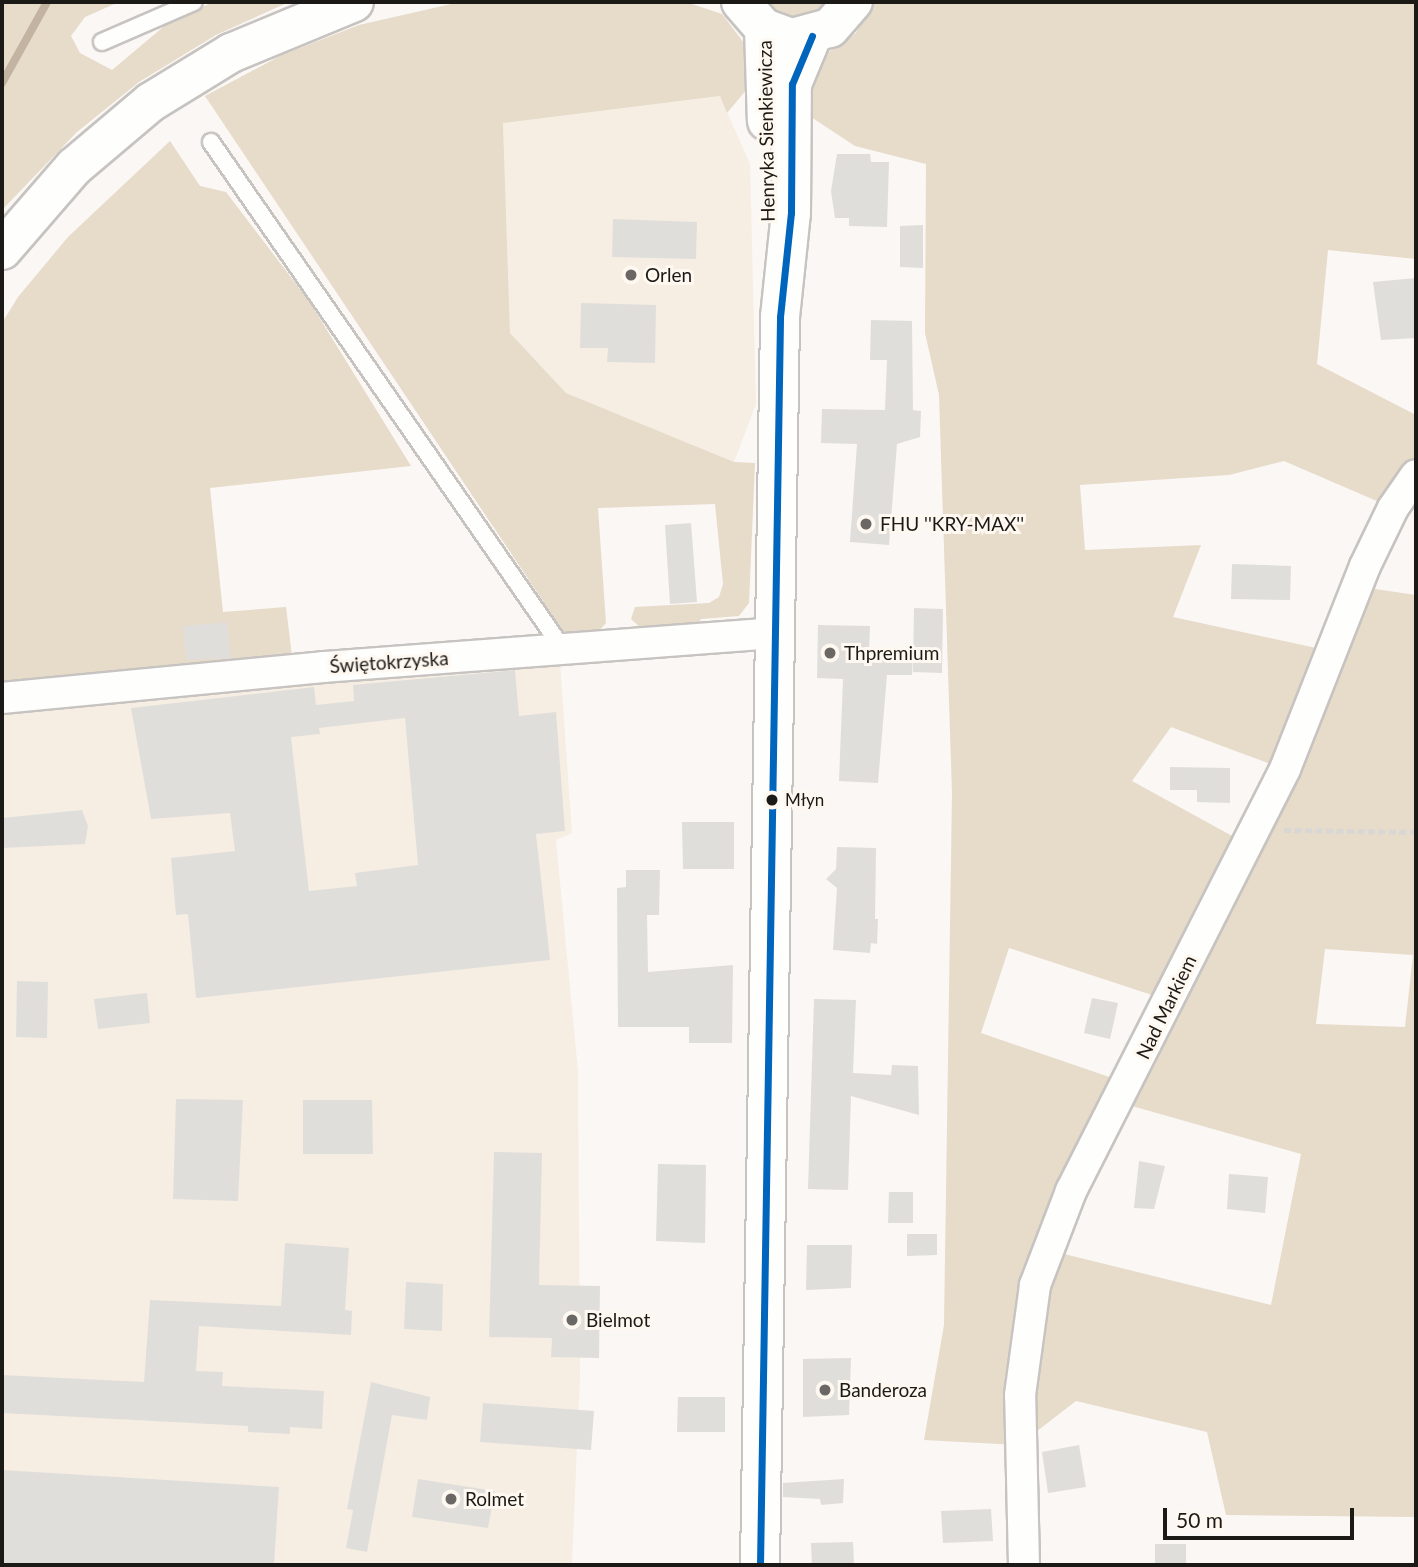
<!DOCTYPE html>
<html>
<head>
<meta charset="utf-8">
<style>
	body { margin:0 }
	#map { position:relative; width:1418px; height:1567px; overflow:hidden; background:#faf7f4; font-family:Lato,sans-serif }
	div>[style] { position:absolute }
	.built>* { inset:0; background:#f6eee3 }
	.green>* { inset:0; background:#e7dbca }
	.stream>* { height:8px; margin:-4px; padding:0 4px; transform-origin:4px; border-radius:4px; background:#c2b4a0 }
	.building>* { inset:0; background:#e0dedb }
	.path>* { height:4.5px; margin-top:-2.25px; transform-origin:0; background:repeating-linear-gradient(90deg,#d8d7d5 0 7px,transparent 0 10.5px) }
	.roads { filter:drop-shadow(2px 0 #c6c3c0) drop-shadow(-2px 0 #c6c3c0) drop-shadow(0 2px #c6c3c0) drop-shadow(0 -2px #c6c3c0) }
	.service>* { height:16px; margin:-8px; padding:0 8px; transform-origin:8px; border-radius:8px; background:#fefefd }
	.minor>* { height:30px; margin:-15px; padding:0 15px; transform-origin:15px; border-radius:15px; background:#fefefd }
	.tertiary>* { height:38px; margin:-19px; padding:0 19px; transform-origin:19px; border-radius:19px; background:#fefefd }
	.secondary>* { height:38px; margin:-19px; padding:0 19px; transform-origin:19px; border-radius:19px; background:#fefefd }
	.bus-1>* { height:7px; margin:-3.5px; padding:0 3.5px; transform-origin:3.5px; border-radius:3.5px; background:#0065bd }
	.dots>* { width:19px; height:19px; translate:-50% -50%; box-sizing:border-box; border:4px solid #fef8f0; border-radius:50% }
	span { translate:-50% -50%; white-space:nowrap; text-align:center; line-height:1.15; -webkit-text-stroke:6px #fef8f0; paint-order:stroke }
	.bus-label { font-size:17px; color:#1c1a16 }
	.left { translate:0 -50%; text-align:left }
	.street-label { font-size:19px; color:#1c1a16 }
	.poi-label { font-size:19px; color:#1c1a16 }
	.frame { position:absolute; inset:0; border:4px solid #1c1a16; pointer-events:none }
	.scale { position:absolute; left:1163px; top:1508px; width:191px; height:32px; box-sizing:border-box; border:4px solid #1c1a16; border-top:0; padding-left:9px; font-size:21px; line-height:24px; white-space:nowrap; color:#1c1a16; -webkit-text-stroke:5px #fef8f0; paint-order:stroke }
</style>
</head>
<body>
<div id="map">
	<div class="built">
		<i style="clip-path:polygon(720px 96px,750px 164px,756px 404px,734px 462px,566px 393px,510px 333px,503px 123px)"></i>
		<i style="clip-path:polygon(560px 662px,572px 833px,556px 840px,578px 1071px,580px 1377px,572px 1565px,2px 1565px,2px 712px,325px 678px)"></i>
	</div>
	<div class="green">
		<i style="clip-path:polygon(2px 2px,119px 2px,85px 17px,71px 36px,80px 53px,112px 70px,168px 23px,213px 2px,289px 2px,216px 35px,139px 82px,77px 132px,2px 210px)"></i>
		<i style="clip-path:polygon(460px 2px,692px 4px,722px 14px,747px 47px,747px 89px,727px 113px,720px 96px,503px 123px,510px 333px,566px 393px,734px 462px,755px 463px,749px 603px,739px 616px,701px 619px,695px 627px,643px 630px,631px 619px,635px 607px,709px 603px,719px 597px,723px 584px,715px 504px,598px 508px,606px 623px,597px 633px,565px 634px,205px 96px,282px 55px,359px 25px)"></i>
		<i style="clip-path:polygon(763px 2px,831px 2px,820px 13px,793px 20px)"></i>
		<i style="clip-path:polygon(evenodd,871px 2px,1416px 2px,1416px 259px,1328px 250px,1317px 364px,1416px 415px,1416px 469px,1386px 505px,1284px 461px,1229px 475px,1080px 485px,1085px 550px,1201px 545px,1173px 617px,1321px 649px,1361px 587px,1416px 595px,1416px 1517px,1226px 1515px,1207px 1432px,1076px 1401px,1019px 1445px,924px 1440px,944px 1325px,952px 793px,939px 395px,925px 333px,926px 164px,855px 146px,808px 115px,811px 75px,824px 55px,856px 33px,871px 2px,1171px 727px,1284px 769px,1245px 843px,1132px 781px,1171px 727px,871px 2px,1009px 948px,1158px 997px,1121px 1081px,981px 1033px,1009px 948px,871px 2px,1325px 949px,1413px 955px,1405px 1027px,1316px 1024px,1325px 949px,871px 2px,1118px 1102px,1301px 1154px,1271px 1305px,1048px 1250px,1118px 1102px)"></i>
		<i style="clip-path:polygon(170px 141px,200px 186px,226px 192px,309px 301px,411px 466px,210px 488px,223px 612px,286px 607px,292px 656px,2px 689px,2px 323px,18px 297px,68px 237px)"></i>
	</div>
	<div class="stream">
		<i style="left:2px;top:83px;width:93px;rotate:-60.9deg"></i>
	</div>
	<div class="building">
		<i style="clip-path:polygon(837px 154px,870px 154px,871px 162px,889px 162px,887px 227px,849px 226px,849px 218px,835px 218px,831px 191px)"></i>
		<i style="clip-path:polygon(613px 219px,697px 222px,696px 259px,612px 257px)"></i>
		<i style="clip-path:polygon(923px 225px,923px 268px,900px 267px,900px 226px)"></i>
		<i style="clip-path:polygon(1416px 278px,1416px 338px,1381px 340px,1373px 282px)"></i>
		<i style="clip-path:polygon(581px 303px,656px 305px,655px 363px,607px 362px,608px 348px,580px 348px)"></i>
		<i style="clip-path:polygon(871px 320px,912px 321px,913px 410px,921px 411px,920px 437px,897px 444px,889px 545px,850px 542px,857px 444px,821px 443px,822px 409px,885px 410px,887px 360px,870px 360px)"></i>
		<i style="clip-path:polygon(691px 523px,697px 602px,670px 604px,665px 525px)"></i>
		<i style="clip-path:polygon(1232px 564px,1291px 566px,1290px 600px,1231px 599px)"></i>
		<i style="clip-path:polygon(914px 608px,943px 609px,942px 673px,913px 672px)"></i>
		<i style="clip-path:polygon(227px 622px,231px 658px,186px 660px,183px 626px)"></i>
		<i style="clip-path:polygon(818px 625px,870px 626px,869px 653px,913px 654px,912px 675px,887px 675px,878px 783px,839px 781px,843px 679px,817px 678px)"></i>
		<i style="clip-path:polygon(evenodd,515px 670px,519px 716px,556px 712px,565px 831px,536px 834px,550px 960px,196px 998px,188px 914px,176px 915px,171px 858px,235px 851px,230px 813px,151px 819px,131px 708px,314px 687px,316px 705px,354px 701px,353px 685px,515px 670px,405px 718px,418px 865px,355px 873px,357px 886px,309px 891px,291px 737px,320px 734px,319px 728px,405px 718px)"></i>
		<i style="clip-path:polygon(1170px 767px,1230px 768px,1230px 803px,1197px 802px,1197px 790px,1170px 790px)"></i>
		<i style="clip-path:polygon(82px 810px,88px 826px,85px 844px,2px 848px,2px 818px)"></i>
		<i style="clip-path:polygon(682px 822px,734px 822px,734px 869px,683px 869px)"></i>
		<i style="clip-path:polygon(837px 847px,876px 848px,875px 919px,878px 919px,877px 944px,871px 943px,870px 953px,833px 950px,837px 888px,826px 879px,836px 869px)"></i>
		<i style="clip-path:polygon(626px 870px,660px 870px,659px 915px,647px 915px,648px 972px,733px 965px,732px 1043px,689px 1043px,689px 1027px,618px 1027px,617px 888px,626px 887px)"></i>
		<i style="clip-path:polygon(17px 981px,48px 982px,47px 1038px,16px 1037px)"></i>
		<i style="clip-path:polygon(147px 993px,150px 1023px,98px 1029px,94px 999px)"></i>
		<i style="clip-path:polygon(1092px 998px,1118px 1003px,1110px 1039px,1084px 1033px)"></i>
		<i style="clip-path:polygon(814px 999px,856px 1000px,853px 1073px,891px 1075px,892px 1065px,918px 1066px,919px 1115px,851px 1096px,848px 1190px,808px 1189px)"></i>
		<i style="clip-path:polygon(176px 1099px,243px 1100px,238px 1201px,173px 1199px)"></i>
		<i style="clip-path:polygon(303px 1100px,372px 1100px,373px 1154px,303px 1154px)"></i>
		<i style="clip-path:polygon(494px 1152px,542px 1153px,539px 1285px,600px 1286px,599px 1358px,551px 1357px,552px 1338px,489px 1337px)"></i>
		<i style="clip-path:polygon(1139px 1161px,1165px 1166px,1154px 1209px,1134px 1208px)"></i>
		<i style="clip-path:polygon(658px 1164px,706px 1165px,705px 1243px,656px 1241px)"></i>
		<i style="clip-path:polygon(1229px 1174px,1268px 1177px,1265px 1213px,1227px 1209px)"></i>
		<i style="clip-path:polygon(889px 1192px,913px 1192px,913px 1223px,888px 1223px)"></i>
		<i style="clip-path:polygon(907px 1234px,937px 1234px,937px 1255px,907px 1256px)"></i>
		<i style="clip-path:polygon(285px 1243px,349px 1248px,345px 1310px,352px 1311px,351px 1335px,199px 1326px,196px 1371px,223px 1372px,222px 1386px,324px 1391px,322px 1429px,290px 1427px,290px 1434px,248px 1432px,248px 1426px,2px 1413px,2px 1375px,144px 1382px,150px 1300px,281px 1306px)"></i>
		<i style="clip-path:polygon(807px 1245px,852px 1245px,851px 1288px,806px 1290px)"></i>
		<i style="clip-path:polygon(406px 1282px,443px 1284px,442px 1331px,404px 1329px)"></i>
		<i style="clip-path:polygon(851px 1358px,849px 1415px,803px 1417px,803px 1359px)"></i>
		<i style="clip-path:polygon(371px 1382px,430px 1397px,427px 1420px,392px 1415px,367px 1552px,346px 1548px,353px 1510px,347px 1509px)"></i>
		<i style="clip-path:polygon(678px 1397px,725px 1397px,725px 1432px,677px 1432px)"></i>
		<i style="clip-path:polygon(483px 1403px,594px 1411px,591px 1450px,480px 1442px)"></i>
		<i style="clip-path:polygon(1079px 1445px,1086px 1487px,1048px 1493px,1042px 1452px)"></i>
		<i style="clip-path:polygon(2px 1470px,279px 1487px,274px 1565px,2px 1565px)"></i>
		<i style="clip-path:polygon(418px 1479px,495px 1491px,488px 1528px,412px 1517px)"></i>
		<i style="clip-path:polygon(844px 1479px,843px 1503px,821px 1505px,820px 1499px,783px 1497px,783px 1483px)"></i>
		<i style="clip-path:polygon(991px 1509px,993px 1541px,943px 1543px,941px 1511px)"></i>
		<i style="clip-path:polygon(853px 1542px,854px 1565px,812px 1565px,811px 1543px)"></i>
		<i style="clip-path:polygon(1155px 1544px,1186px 1544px,1186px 1565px,1155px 1565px)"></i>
	</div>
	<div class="path">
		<i style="left:1284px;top:830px;width:132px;rotate:0.9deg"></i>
	</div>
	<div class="roads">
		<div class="service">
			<i style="left:102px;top:42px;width:100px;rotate:-23.5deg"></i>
			<i style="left:211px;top:142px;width:617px;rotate:55.23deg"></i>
		</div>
		<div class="minor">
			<i style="left:2px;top:698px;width:323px;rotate:-5.5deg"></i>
			<i style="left:324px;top:667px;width:453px;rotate:-4.3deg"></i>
			<i style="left:1024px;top:1565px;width:170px;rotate:-91.3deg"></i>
			<i style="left:1020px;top:1395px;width:111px;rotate:-82.2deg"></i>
			<i style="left:1035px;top:1285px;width:101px;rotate:-69deg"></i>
			<i style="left:1071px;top:1191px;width:473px;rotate:-63.1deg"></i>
			<i style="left:1285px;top:769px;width:218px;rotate:-68.5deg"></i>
			<i style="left:1365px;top:566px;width:64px;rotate:-64.2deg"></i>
			<i style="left:1393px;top:508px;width:40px;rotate:-55.1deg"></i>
		</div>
		<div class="tertiary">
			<i style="left:764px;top:28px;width:93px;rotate:88.2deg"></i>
			<i style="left:760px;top:1565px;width:1248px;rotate:-89.08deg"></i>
			<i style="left:780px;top:317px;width:105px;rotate:-84deg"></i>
			<i style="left:791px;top:213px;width:129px;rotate:-89.6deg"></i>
			<i style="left:792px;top:84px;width:52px;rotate:-67.4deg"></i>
		</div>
		<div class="secondary">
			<i style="left:741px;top:2px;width:35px;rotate:49deg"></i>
			<i style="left:764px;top:28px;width:30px;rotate:20deg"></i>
			<i style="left:792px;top:38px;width:39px;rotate:-15deg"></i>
			<i style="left:830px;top:28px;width:35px;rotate:-49deg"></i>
			<i style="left:2px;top:250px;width:110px;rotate:-49.1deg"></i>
			<i style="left:74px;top:167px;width:101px;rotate:-40.2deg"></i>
			<i style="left:151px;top:102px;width:94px;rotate:-31.5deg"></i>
			<i style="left:231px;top:53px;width:133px;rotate:-22.5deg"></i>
		</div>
	</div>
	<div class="bus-1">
		<i style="left:760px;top:1565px;width:1248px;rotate:-89.08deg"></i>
		<i style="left:780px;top:317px;width:105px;rotate:-84deg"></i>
		<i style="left:791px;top:213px;width:129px;rotate:-89.6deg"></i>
		<i style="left:792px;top:84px;width:52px;rotate:-67.4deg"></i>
	</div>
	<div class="dots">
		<i style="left:631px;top:275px;background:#6a6764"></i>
		<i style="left:866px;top:524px;background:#6a6764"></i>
		<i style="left:830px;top:653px;background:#6a6764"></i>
		<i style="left:772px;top:800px;background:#1c1a16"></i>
		<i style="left:572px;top:1320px;background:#6a6764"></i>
		<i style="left:825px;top:1390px;background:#6a6764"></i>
		<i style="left:451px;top:1499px;background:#6a6764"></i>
	</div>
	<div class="bus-label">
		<span class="left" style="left:785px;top:800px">Młyn</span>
	</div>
	<div class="street-label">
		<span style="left:766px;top:131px;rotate:-91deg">Henryka Sienkiewicza</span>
		<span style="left:389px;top:662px;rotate:-4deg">Świętokrzyska</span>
		<span style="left:1166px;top:1007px;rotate:-64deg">Nad Markiem</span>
	</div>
	<div class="poi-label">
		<span class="left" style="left:645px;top:275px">Orlen</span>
		<span class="left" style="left:880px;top:524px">FHU ''KRY-MAX''</span>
		<span class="left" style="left:844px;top:653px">Thpremium</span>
		<span class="left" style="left:586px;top:1320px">Bielmot</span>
		<span class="left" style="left:839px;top:1390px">Banderoza</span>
		<span class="left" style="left:465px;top:1499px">Rolmet</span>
	</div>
	<div class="frame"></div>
	<div class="scale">50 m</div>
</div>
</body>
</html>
